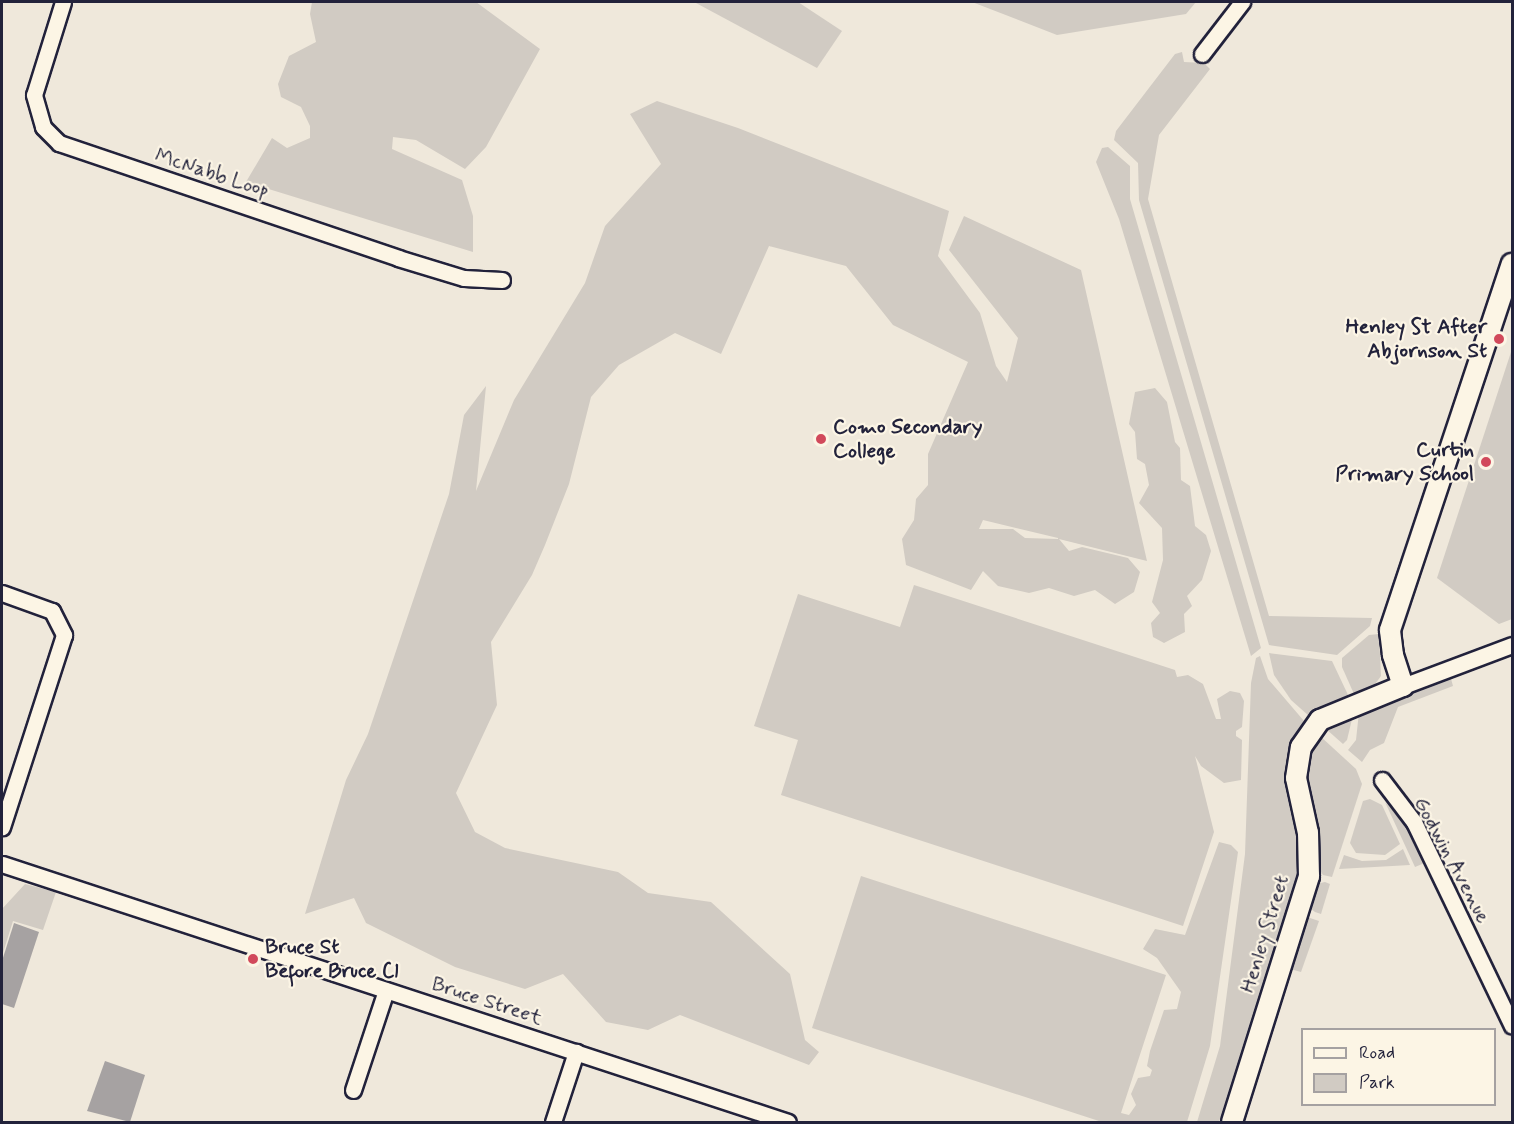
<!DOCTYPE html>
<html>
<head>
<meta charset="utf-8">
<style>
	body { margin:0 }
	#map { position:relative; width:1514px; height:1124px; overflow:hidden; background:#efe8db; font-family:Mynerve,sans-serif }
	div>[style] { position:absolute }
	.green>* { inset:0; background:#d1cbc3 }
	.water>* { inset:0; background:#a6a2a2 }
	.roads { filter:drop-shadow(2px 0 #22223b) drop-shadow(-2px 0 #22223b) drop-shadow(0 2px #22223b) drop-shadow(0 -2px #22223b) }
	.minor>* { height:15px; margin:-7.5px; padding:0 7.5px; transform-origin:7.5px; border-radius:7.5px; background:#fcf5e5 }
	.tertiary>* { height:20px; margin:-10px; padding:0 10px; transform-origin:10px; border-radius:10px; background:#fcf5e5 }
	.dots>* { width:16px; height:16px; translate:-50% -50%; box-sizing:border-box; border:3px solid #fcf5e5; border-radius:50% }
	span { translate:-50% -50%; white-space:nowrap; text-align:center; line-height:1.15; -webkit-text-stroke:4.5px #fcf5e5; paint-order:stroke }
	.street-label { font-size:21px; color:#22223b }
	.poi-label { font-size:21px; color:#22223b; font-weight:700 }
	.right { translate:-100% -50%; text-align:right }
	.left { translate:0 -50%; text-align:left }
	.frame { position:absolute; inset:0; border:3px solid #22223b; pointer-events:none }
	.legend { position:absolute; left:1301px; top:1028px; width:195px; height:78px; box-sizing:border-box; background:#fcf5e5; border:2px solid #a5a1a1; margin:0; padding:8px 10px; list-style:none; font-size:18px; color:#22223b }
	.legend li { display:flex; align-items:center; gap:12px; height:30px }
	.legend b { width:30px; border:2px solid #a5a1a1 }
</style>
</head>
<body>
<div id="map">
	<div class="green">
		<i style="clip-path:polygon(312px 2px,476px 2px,540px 49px,486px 147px,465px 169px,416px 140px,393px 137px,392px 149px,462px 180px,473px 216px,473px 252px,246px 182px,272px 138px,287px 148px,310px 138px,310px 126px,301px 107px,281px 97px,278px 84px,289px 56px,316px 42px,310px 14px)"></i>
		<i style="clip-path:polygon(798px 2px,842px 31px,817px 68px,696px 3px)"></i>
		<i style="clip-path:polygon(972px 2px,1196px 2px,1186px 14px,1057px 35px)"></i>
		<i style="clip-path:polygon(1182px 52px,1184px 62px,1204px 63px,1210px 69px,1159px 135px,1148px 199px,1269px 616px,1372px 618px,1370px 626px,1337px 655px,1269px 645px,1139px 200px,1138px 163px,1114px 140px,1116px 131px,1175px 54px)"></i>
		<i style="clip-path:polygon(evenodd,657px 101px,738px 128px,949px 211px,938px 256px,980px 313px,996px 366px,1007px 382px,1018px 338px,949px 250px,964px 216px,1081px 270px,1147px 561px,1059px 539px,1069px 551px,1082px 547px,1128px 558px,1140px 572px,1134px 592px,1115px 604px,1095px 590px,1074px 596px,1049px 588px,1029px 593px,998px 586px,983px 571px,971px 590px,906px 565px,902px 539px,914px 520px,916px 499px,928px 485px,928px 454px,968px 362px,893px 325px,846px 266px,769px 246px,721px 354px,675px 333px,619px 365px,591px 397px,569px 484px,545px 545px,532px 575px,491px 642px,497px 705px,456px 793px,475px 832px,505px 848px,618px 872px,648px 893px,711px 902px,790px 974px,805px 1040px,819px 1052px,809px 1065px,680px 1015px,648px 1030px,606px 1022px,563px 974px,525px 989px,455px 967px,366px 923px,354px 898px,305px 914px,346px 780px,368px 734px,449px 494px,464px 415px,486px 386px,476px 491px,514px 400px,585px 283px,605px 226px,661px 164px,630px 114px,657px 101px,983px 520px,1058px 538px,1058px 539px,1025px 538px,1013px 529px,979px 529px,983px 520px)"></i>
		<i style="clip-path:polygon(1108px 147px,1130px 166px,1130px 199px,1261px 648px,1251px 656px,1119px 219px,1096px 162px,1102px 148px)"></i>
		<i style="clip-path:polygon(1512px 349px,1512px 619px,1499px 624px,1437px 578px)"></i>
		<i style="clip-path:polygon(1155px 388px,1167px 402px,1175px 442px,1180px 448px,1181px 480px,1190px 486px,1195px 526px,1206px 535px,1211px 551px,1202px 580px,1187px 596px,1192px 606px,1184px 614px,1185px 632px,1164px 643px,1153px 637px,1151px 623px,1160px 613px,1152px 602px,1163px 560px,1162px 528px,1139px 503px,1149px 485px,1145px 464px,1137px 459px,1135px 432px,1129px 424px,1135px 392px)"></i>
		<i style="clip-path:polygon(914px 585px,1175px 670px,1177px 677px,1188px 675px,1203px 684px,1216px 719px,1221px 719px,1217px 699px,1230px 691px,1240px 693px,1244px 701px,1242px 727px,1236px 731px,1236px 736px,1242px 740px,1241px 780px,1224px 783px,1201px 766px,1195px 756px,1214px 832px,1183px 926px,781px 795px,798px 740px,754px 726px,798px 594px,900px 627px)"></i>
		<i style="clip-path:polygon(1379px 634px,1381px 676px,1373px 687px,1354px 694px,1342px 667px,1342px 658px,1369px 635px)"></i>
		<i style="clip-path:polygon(1269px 653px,1332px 661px,1349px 697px,1309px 716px,1291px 700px,1274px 675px)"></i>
		<i style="clip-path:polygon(1260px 656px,1268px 679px,1304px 721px,1293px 738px,1286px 770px,1299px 839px,1300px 876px,1219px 1122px,1197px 1122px,1220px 1046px,1245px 854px,1251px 683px,1256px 658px)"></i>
		<i style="clip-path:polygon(1450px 675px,1453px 686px,1398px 707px,1384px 743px,1370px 750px,1362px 762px,1348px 750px,1356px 740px,1359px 712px)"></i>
		<i style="clip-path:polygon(1353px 715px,1347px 740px,1343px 744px,1326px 729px)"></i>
		<i style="clip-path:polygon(1320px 736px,1356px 769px,1362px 784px,1332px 877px,1323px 875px,1318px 867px,1305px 781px,1310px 752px)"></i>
		<i style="clip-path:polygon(1370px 799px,1382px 805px,1400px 844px,1385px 855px,1356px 853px,1350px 843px,1363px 801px)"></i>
		<i style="clip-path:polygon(1385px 802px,1413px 833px,1427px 862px,1415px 867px)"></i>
		<i style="clip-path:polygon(1219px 842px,1231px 845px,1238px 852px,1210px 1046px,1187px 1122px,1102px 1122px,812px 1028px,861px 876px,1166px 975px,1121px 1113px,1129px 1115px,1136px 1105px,1131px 1094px,1138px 1078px,1150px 1076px,1152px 1070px,1147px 1066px,1150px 1051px,1164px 1010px,1177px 1009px,1181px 992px,1157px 958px,1143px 949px,1155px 929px,1185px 935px)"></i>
		<i style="clip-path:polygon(1403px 849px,1410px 865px,1339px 869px,1344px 855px,1362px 861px,1386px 860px)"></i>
		<i style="clip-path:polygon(1325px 882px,1330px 884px,1321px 914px,1315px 912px,1310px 908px,1316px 884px)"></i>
		<i style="clip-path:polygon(25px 884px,56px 892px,43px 930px,13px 921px,2px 956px,2px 909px)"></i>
		<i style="clip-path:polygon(1307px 917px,1319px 921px,1301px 972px,1290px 969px)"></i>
	</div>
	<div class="water">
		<i style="clip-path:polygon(14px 923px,39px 932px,14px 1008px,2px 1004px,2px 961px)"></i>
		<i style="clip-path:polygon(105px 1061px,145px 1075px,130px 1122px,87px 1111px)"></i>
	</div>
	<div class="roads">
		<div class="minor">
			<i style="left:63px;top:2px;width:97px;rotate:107.3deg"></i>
			<i style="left:34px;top:95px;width:33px;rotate:74deg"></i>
			<i style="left:43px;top:127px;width:23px;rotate:45deg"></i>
			<i style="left:59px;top:143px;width:358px;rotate:18.7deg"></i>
			<i style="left:398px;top:258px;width:69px;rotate:16.9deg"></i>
			<i style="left:464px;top:278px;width:38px;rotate:3deg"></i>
			<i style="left:1202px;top:54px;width:66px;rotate:-52.4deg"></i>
			<i style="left:2px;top:593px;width:53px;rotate:19.8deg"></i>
			<i style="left:52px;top:611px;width:27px;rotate:63deg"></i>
			<i style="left:64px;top:635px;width:202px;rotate:107.9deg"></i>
			<i style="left:1403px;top:686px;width:116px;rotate:-20.6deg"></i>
			<i style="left:1382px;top:780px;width:53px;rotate:52.7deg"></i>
			<i style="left:1414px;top:822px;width:226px;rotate:64.3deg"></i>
			<i style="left:2px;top:864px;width:827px;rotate:18.17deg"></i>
			<i style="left:353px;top:1090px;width:105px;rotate:-71.7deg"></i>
			<i style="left:553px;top:1122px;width:74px;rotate:-71.8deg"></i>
		</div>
		<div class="tertiary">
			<i style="left:1232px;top:1122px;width:258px;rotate:-72.6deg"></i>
			<i style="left:1309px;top:876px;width:43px;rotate:-91.3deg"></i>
			<i style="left:1308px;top:833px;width:56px;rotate:-102.3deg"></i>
			<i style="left:1296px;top:778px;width:31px;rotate:-81deg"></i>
			<i style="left:1301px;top:747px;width:33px;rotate:-55deg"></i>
			<i style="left:1320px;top:720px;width:90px;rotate:-22.3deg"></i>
			<i style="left:1403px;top:686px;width:33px;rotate:-108deg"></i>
			<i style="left:1393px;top:655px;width:25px;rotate:-97deg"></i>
			<i style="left:1390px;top:630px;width:386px;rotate:-71.6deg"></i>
		</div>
	</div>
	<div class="dots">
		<i style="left:1499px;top:339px;background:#d1495b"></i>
		<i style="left:821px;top:439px;background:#d1495b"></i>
		<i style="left:1486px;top:462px;background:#d1495b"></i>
		<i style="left:253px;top:959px;background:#d1495b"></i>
	</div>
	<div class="street-label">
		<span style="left:212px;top:173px;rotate:18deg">McNabb Loop</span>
		<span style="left:1452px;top:860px;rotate:62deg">Godwin Avenue</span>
		<span style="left:1265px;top:934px;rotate:-73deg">Henley Street</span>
		<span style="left:487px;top:1001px;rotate:18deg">Bruce Street</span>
	</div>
	<div class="poi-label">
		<span class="right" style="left:1487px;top:339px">Henley St After<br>Abjornson St</span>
		<span class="left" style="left:833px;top:439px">Como Secondary<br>College</span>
		<span class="right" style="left:1474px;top:462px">Curtin<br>Primary School</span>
		<span class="left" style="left:265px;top:959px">Bruce St<br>Before Bruce Cl</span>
	</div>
	<div class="frame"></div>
	<ul class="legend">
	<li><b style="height:8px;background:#fcf5e5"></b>Road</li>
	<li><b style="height:16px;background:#d1cbc3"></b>Park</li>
	</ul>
</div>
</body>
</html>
